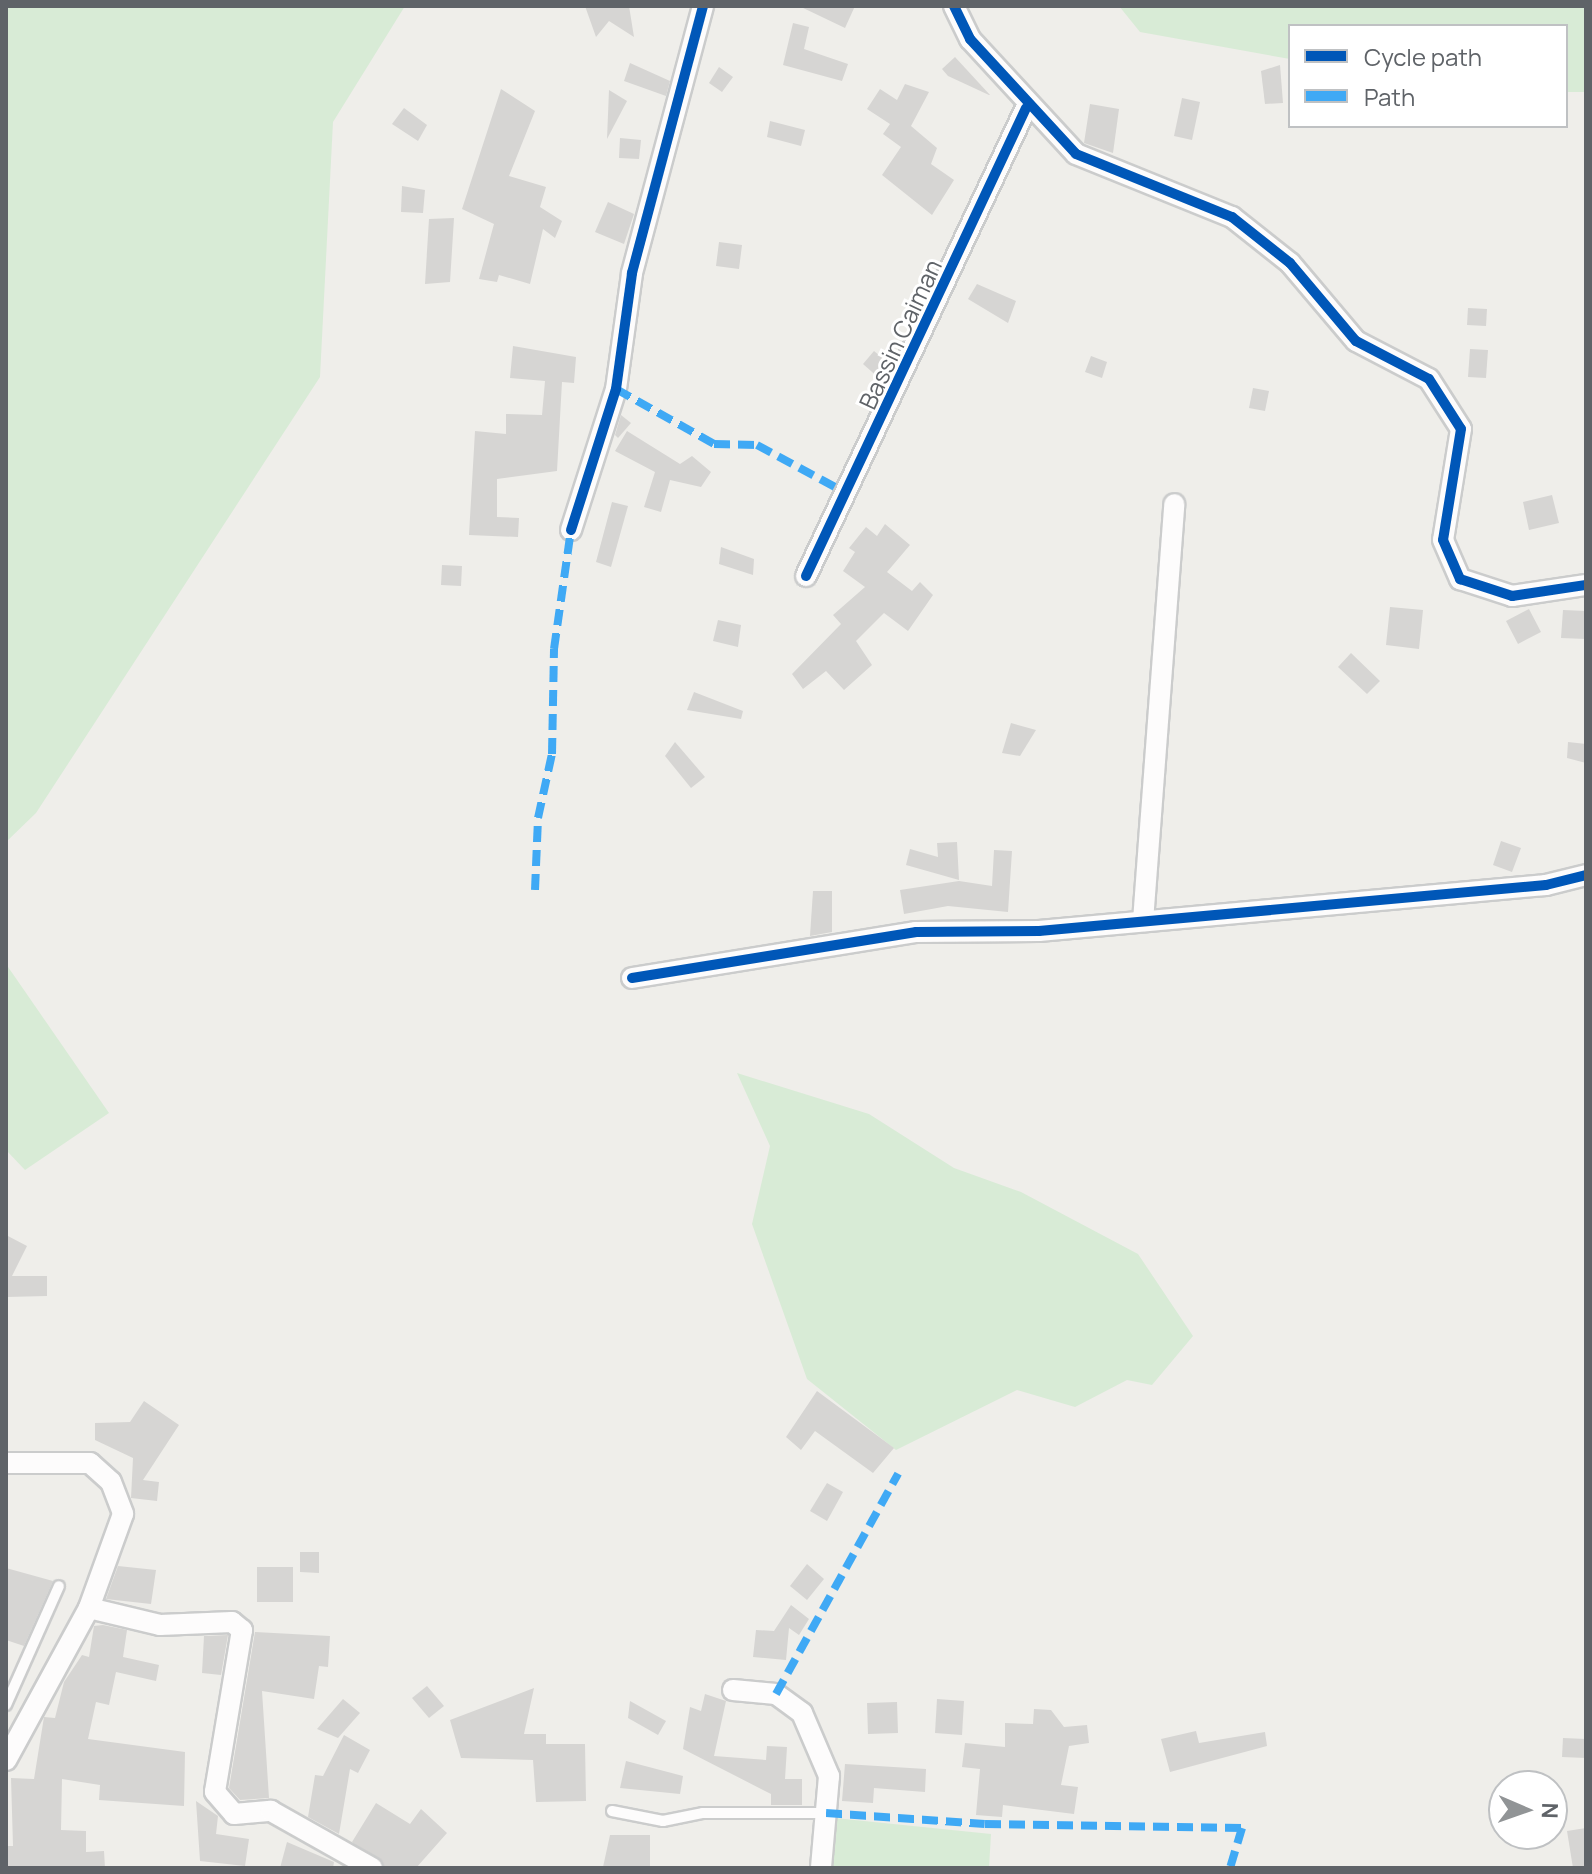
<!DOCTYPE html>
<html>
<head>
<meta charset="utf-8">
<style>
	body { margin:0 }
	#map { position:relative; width:1592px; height:1874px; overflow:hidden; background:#efeeea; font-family:Manrope,sans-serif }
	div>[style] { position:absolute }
	.green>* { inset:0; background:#d8ebd6 }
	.building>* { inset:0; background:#d6d5d3 }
	.roads { filter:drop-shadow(2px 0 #cbcccc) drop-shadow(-2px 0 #cbcccc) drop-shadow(0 2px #cbcccc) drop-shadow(0 -2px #cbcccc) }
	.lane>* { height:10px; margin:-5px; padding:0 5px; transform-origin:5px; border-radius:5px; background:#fdfcfc }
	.street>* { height:20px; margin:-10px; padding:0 10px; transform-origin:10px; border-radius:10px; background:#fdfcfc }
	.quiet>* { height:8px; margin-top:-4px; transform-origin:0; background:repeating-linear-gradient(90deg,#3fa9f5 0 16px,transparent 0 24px) }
	.cycleway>* { height:10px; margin:-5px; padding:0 5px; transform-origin:5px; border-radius:5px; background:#0057b8 }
	span { translate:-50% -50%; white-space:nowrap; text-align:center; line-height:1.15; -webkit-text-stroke:6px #fff; paint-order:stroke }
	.street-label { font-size:24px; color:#5f6368 }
	.frame { position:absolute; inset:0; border:8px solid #5f6368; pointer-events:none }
	.legend { position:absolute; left:1288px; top:24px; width:280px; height:104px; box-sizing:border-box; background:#fff; border:2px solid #bfc1c3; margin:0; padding:10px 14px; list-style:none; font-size:24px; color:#5f6368 }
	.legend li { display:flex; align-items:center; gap:16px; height:40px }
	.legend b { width:40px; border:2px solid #bfc1c3 }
	.north { position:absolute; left:1488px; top:1770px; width:80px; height:80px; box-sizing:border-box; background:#fff; border:2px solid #bfc1c3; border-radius:50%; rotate:92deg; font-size:22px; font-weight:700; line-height:32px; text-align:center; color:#5f6368 }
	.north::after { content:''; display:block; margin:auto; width:28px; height:36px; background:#919496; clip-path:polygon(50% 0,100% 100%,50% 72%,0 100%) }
</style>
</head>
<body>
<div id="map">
	<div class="green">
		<i style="clip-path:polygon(6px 6px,405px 6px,333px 122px,320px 377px,36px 813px,6px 842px)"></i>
		<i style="clip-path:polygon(1119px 6px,1586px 6px,1586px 92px,1566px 92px,1566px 26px,1290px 26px,1290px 59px,1140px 32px)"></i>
		<i style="clip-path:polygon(6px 964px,109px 1113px,25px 1170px,6px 1150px)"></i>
		<i style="clip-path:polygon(737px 1073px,869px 1114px,954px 1168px,1021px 1192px,1138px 1254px,1193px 1336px,1152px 1385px,1127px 1380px,1075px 1407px,1017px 1390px,896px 1450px,807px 1379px,752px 1224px,770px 1146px)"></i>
		<i style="clip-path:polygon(835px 1818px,991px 1834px,989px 1868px,826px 1868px)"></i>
	</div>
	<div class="building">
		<i style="clip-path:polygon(585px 6px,629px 6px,634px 37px,609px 21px,596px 37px)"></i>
		<i style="clip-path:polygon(799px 6px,855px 6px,845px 28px)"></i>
		<i style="clip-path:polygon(793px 23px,809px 27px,804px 49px,848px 64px,842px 81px,783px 65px)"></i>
		<i style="clip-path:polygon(955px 57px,990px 95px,989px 95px,948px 76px,942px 69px)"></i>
		<i style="clip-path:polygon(630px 63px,670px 81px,666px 96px,624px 81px)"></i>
		<i style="clip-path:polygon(1280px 65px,1283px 103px,1265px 104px,1261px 71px)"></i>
		<i style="clip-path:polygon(719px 67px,733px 77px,722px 92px,709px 83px)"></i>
		<i style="clip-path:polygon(905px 84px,929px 92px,911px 126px,937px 148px,931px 164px,954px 180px,932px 215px,882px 175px,901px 147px,883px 134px,890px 124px,867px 109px,880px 89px,897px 100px)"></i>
		<i style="clip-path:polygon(501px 89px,535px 111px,509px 176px,546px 187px,540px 207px,562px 221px,555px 238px,543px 229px,530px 284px,499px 275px,497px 282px,479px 279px,494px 224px,462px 209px)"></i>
		<i style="clip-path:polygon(609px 90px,627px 101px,607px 139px)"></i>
		<i style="clip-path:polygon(1182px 98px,1200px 102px,1192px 140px,1174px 136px)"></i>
		<i style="clip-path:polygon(1090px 104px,1119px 109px,1113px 153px,1084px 143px)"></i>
		<i style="clip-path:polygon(404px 108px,427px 125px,418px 141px,392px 124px)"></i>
		<i style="clip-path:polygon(770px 121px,805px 130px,801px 146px,767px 137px)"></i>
		<i style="clip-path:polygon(620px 138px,641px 140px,639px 159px,619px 158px)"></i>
		<i style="clip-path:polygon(402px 186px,425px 190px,423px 213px,401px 212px)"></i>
		<i style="clip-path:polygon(608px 202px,634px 214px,624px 244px,595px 232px)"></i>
		<i style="clip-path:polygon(454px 218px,450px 282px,425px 284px,429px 219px)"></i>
		<i style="clip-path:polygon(719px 242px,742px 245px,739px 269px,716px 266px)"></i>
		<i style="clip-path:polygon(977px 284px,1016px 301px,1008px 323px,968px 299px)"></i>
		<i style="clip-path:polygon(1468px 308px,1487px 309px,1486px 326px,1467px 325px)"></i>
		<i style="clip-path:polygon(513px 346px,576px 357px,574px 383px,562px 382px,557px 471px,497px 479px,497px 517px,519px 518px,518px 537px,469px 535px,475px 431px,506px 434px,506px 414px,542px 415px,545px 381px,510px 378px)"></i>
		<i style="clip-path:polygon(1470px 349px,1488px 350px,1486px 378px,1468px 377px)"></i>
		<i style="clip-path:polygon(874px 351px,891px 365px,880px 379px,863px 364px)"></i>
		<i style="clip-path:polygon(1091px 356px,1107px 362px,1102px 378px,1085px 372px)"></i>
		<i style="clip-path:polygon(1253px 388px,1269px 391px,1265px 411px,1249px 408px)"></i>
		<i style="clip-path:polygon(621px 415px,631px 423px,618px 438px,615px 435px)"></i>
		<i style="clip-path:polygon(627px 431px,680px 464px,692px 456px,711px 472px,701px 487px,670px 480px,661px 512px,644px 507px,655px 472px,615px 451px)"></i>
		<i style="clip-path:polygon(1552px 495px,1559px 523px,1529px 530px,1523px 502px)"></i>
		<i style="clip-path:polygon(612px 502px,628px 506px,611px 567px,596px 562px)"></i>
		<i style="clip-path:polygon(885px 524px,910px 545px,887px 572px,912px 591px,920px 582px,933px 595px,908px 631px,884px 613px,856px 641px,872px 665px,844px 690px,826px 671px,803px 689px,792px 674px,841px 624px,833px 615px,865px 587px,843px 571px,855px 552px,849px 548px,866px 527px,877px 536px)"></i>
		<i style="clip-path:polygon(721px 547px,754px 559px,753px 575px,719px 564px)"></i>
		<i style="clip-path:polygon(442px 565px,462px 566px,461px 586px,441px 585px)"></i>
		<i style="clip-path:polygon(1390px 607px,1423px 610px,1419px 649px,1386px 645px)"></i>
		<i style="clip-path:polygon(1529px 609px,1541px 632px,1518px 644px,1506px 621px)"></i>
		<i style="clip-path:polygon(1563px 610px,1586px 611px,1586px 639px,1561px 638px)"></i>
		<i style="clip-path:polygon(718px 620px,741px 625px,738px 647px,713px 641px)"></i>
		<i style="clip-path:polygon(1351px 653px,1380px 681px,1367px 694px,1338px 667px)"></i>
		<i style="clip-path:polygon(694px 692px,743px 711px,741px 719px,687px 710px)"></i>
		<i style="clip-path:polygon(1011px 723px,1036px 730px,1020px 756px,1002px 753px)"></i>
		<i style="clip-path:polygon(675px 742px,705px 777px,691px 788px,665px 756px)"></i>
		<i style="clip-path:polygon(1568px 742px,1586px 744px,1586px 763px,1567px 758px)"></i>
		<i style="clip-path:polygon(1501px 841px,1521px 848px,1512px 872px,1493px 865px)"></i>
		<i style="clip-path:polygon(957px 842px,959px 880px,906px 865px,910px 849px,938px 857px,937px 843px)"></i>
		<i style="clip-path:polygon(994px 850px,1012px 851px,1008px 912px,948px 906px,904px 914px,900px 890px,959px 881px,992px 886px)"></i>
		<i style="clip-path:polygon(813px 891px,832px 891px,832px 932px,810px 936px)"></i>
		<i style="clip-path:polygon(6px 1235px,27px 1246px,12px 1276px,47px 1276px,47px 1296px,6px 1297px)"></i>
		<i style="clip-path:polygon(817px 1391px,894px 1448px,873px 1473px,815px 1431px,801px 1450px,786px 1437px)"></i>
		<i style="clip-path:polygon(144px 1401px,179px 1425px,143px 1480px,159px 1482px,157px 1501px,131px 1498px,133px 1458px,95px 1440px,95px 1423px,130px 1422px)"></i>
		<i style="clip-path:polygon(827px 1483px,843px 1492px,827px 1521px,810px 1511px)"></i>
		<i style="clip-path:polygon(300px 1552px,319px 1552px,319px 1573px,300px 1572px)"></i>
		<i style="clip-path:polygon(807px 1564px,824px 1579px,807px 1600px,790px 1586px)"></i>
		<i style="clip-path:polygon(118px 1566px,156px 1570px,151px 1604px,106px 1599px)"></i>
		<i style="clip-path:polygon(257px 1567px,293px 1567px,293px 1602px,257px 1602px)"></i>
		<i style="clip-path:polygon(6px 1568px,53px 1581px,24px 1646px,6px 1640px)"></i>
		<i style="clip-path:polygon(791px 1605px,809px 1619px,799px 1635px,789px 1628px,786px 1660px,753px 1657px,756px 1630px,774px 1631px)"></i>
		<i style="clip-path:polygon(103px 1625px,127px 1630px,123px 1657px,159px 1665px,156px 1681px,116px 1672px,109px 1705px,96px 1702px,88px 1739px,185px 1752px,184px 1806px,99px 1800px,100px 1785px,62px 1779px,61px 1830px,86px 1831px,86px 1852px,104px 1851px,105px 1868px,6px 1866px,6px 1846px,13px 1846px,11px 1778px,34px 1779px,44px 1717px,55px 1718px,64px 1682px,82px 1655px,89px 1657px,94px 1626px)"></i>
		<i style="clip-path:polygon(255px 1632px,330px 1636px,328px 1667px,319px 1666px,314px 1699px,262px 1691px,269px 1798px,240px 1800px,229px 1788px)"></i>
		<i style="clip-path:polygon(228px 1635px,221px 1675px,202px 1673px,204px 1636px)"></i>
		<i style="clip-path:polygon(427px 1686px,444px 1706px,429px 1718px,412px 1698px)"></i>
		<i style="clip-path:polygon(534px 1688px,524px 1734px,546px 1734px,546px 1744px,585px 1744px,586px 1801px,536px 1802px,533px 1760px,461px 1758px,450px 1720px)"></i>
		<i style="clip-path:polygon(705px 1694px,726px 1701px,714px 1756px,766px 1760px,767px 1746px,787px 1747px,785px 1779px,802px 1779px,802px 1805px,771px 1805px,771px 1794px,683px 1749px,690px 1707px,701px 1711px)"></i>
		<i style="clip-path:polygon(343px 1699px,360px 1713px,338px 1738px,317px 1729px)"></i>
		<i style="clip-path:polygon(937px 1699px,964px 1701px,962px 1735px,935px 1733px)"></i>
		<i style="clip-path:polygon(630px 1701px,666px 1721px,658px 1735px,628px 1718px)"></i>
		<i style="clip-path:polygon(897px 1702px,898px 1733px,868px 1734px,867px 1703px)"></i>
		<i style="clip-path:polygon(1034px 1709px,1051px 1710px,1064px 1727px,1087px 1725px,1089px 1743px,1069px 1746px,1061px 1785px,1078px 1787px,1074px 1814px,1003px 1805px,1002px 1817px,976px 1815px,980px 1769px,962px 1767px,965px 1743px,1005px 1747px,1005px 1723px,1033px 1724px)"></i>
		<i style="clip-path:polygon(1196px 1731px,1199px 1743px,1265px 1732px,1267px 1746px,1170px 1772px,1161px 1739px)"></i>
		<i style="clip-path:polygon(344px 1735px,370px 1750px,358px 1773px,350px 1769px,339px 1834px,308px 1817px,315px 1775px,323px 1776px)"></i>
		<i style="clip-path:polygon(1563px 1738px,1586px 1739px,1586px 1758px,1562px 1757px)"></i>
		<i style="clip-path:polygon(626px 1761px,683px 1776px,680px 1794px,620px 1788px)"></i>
		<i style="clip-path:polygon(845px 1764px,926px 1769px,925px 1792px,874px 1788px,873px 1803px,842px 1801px)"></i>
		<i style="clip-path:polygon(196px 1801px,218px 1816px,216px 1834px,249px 1839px,245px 1866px,200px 1861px)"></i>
		<i style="clip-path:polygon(376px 1803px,410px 1824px,421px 1809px,447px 1833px,416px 1868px,385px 1868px,352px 1842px)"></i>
		<i style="clip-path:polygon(1586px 1828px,1586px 1868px,1573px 1868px,1567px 1831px)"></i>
		<i style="clip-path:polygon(610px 1835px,650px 1835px,650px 1866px,603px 1867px)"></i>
		<i style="clip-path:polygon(287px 1842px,334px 1862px,333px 1868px,280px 1868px)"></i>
	</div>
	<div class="roads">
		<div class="lane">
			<i style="left:6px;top:1705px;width:130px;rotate:-66deg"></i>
			<i style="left:612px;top:1811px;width:52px;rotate:11.1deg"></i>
			<i style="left:663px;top:1821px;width:41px;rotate:-11.3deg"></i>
			<i style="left:703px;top:1813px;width:123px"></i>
		</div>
		<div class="street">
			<i style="left:954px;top:6px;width:37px;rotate:64deg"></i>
			<i style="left:970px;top:39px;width:156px;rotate:47.3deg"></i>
			<i style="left:1076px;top:154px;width:168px;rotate:22deg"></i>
			<i style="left:1232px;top:217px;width:74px;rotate:38.4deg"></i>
			<i style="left:1290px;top:263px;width:102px;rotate:49.8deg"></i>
			<i style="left:1356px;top:341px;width:82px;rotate:27.5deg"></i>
			<i style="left:1429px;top:379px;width:59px;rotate:57.4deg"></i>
			<i style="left:1461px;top:429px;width:112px;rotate:99.2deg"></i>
			<i style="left:1443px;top:540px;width:43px;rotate:66.4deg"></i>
			<i style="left:1460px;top:579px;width:55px;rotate:18.1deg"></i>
			<i style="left:1512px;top:596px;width:75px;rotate:-8.5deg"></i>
			<i style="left:571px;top:530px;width:148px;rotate:-72.3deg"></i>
			<i style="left:616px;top:389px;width:117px;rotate:-82.1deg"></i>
			<i style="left:632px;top:273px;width:276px;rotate:-75.1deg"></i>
			<i style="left:806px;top:576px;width:517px;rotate:-64.82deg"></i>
			<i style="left:1143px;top:921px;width:418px;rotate:-85.7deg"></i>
			<i style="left:632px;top:978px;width:288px;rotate:-9.2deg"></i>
			<i style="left:916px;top:932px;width:123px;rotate:-0.5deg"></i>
			<i style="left:1039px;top:931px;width:509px;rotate:-5.18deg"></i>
			<i style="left:1546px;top:885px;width:41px;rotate:-14deg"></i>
			<i style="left:6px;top:1463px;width:84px"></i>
			<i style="left:90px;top:1463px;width:28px;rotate:42deg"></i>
			<i style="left:111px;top:1482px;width:34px;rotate:69deg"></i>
			<i style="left:123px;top:1514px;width:100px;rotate:109.9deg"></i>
			<i style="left:89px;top:1608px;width:173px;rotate:118.6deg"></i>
			<i style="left:89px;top:1608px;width:73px;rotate:13.5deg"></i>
			<i style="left:160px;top:1625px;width:72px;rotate:-2.4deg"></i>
			<i style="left:232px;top:1622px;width:13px;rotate:39deg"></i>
			<i style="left:242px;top:1630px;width:164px;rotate:99.5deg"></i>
			<i style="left:215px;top:1792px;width:29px;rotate:49deg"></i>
			<i style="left:234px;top:1814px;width:37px;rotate:-5deg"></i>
			<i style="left:271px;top:1811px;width:116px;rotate:29.4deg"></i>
			<i style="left:733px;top:1690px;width:43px;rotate:5.3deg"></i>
			<i style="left:776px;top:1694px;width:32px;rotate:36deg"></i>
			<i style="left:802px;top:1713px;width:69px;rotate:66.8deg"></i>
			<i style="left:829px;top:1776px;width:92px;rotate:95deg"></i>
		</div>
	</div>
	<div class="quiet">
		<i style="left:616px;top:389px;width:112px;rotate:29.3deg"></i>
		<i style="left:714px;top:444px;width:43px;rotate:1.3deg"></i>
		<i style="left:757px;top:445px;width:101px;rotate:28.3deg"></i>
		<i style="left:535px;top:890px;width:72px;rotate:-87.6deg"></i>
		<i style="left:538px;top:818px;width:66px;rotate:-77.7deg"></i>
		<i style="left:552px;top:754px;width:105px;rotate:-88.9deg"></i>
		<i style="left:554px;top:649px;width:120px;rotate:-81.9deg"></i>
		<i style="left:776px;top:1694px;width:252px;rotate:-61deg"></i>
		<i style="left:826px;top:1813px;width:159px;rotate:4deg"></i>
		<i style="left:985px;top:1824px;width:257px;rotate:0.9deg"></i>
		<i style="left:1242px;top:1828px;width:42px;rotate:106.7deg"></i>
	</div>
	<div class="cycleway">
		<i style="left:954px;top:6px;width:37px;rotate:64deg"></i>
		<i style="left:970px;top:39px;width:156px;rotate:47.3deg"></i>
		<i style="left:1076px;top:154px;width:168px;rotate:22deg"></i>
		<i style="left:1232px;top:217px;width:74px;rotate:38.4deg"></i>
		<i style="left:1290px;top:263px;width:102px;rotate:49.8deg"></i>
		<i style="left:1356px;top:341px;width:82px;rotate:27.5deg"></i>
		<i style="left:1429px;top:379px;width:59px;rotate:57.4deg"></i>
		<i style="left:1461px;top:429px;width:112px;rotate:99.2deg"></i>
		<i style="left:1443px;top:540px;width:43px;rotate:66.4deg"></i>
		<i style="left:1460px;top:579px;width:55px;rotate:18.1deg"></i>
		<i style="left:1512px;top:596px;width:75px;rotate:-8.5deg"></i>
		<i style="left:571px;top:530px;width:148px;rotate:-72.3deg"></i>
		<i style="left:616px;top:389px;width:117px;rotate:-82.1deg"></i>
		<i style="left:632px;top:273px;width:276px;rotate:-75.1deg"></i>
		<i style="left:806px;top:576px;width:517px;rotate:-64.82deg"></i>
		<i style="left:632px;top:978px;width:288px;rotate:-9.2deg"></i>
		<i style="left:916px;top:932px;width:123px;rotate:-0.5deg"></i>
		<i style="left:1039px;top:931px;width:509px;rotate:-5.18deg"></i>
		<i style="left:1546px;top:885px;width:41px;rotate:-14deg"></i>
	</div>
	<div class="street-label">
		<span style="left:900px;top:334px;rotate:-65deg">Bassin Caiman</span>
	</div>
	<div class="frame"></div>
	<ul class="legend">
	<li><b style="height:10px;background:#0057b8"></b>Cycle path</li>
	<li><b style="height:10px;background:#3fa9f5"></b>Path</li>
	</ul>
	<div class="north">N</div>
</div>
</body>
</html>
